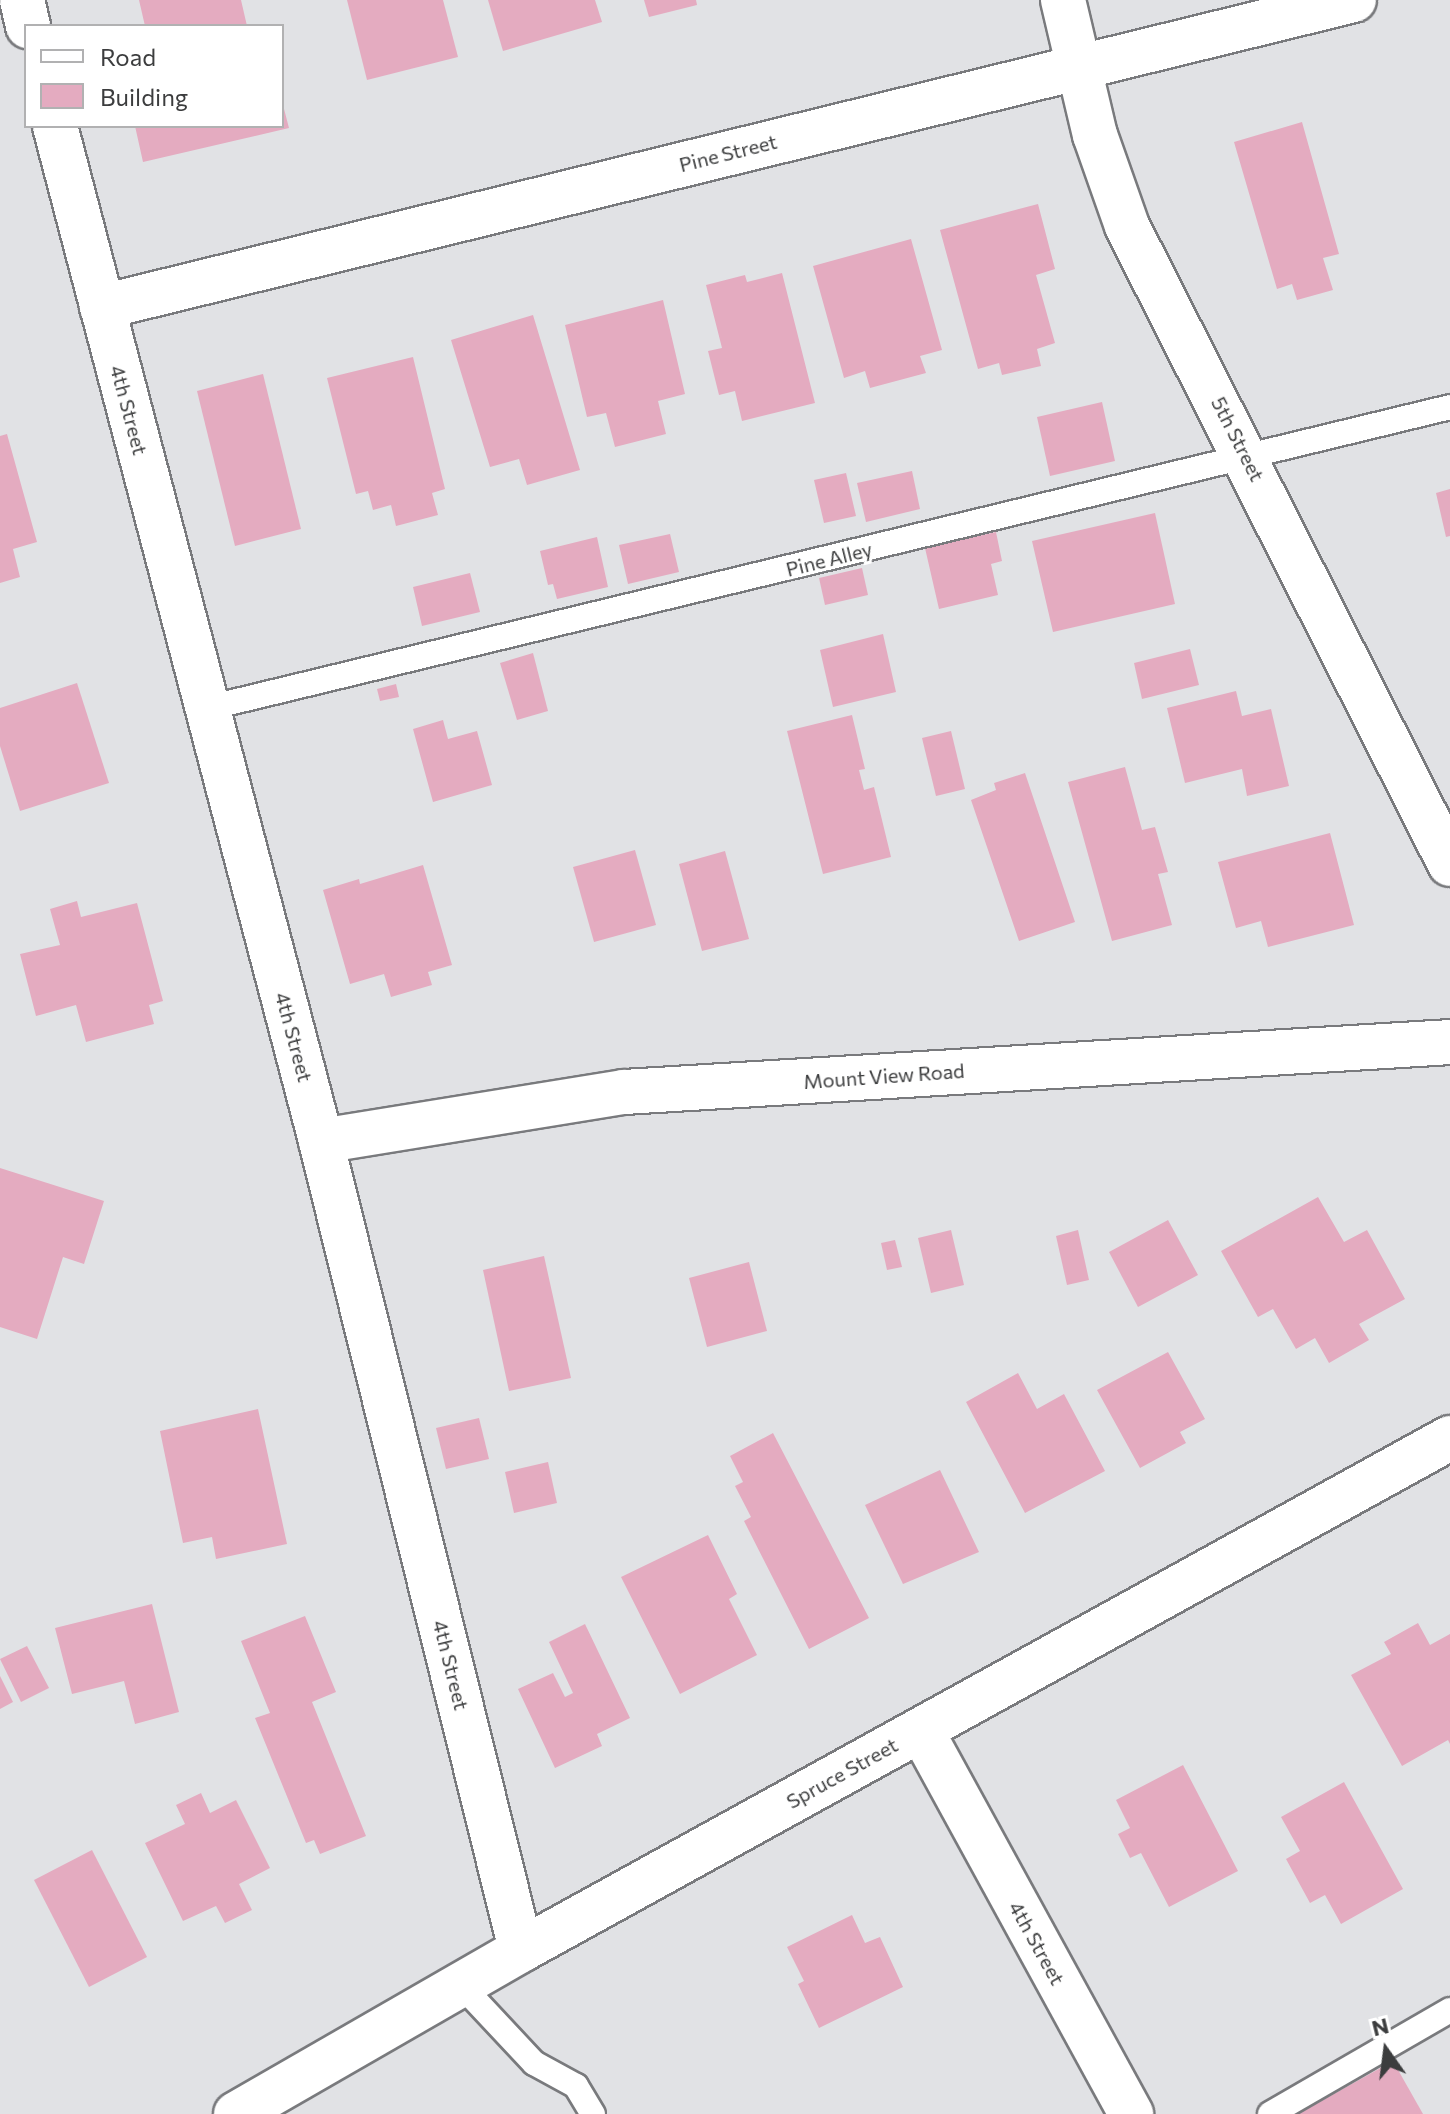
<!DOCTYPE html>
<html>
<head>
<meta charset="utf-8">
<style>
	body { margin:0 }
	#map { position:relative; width:1450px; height:2114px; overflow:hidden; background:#e1e2e5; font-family:Commissioner,sans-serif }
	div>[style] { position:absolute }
	.building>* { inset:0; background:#e4abc0 }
	.roads { filter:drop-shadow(2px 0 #797a7d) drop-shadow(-2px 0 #797a7d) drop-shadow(0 2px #797a7d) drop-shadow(0 -2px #797a7d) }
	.service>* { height:24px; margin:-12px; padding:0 12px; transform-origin:12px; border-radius:12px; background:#fff }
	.minor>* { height:44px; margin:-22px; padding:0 22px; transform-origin:22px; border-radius:22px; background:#fff }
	span { translate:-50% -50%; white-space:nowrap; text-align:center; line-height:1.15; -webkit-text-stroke:6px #fff; paint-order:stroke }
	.street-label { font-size:20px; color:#3c3d3e }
	.legend { position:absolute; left:24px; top:24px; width:260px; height:104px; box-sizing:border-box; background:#fff; border:2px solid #b1b1b2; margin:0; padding:10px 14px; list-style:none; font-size:24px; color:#3c3d3e }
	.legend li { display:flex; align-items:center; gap:16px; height:40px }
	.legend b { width:40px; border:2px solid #b1b1b2 }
	.north { position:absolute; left:1346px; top:2010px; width:80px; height:80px; -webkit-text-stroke:6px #fff; paint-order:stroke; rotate:346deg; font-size:22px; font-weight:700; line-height:32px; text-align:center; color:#3c3d3e }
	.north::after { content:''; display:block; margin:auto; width:28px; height:36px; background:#3c3d3e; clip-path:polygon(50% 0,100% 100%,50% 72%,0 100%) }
</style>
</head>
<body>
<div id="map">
	<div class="building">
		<i style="clip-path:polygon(139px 0,241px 0,247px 26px,145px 26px)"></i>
		<i style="clip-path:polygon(347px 0,443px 0,458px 57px,367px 80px)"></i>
		<i style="clip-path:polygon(488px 0,595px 0,602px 22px,503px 51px)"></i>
		<i style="clip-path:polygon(644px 0,696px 0,697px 5px,649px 17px)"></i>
		<i style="clip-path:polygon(283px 105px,289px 128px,143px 162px,135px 126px,282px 126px)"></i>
		<i style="clip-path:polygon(1302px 122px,1339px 254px,1323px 258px,1333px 290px,1297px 300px,1292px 284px,1277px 289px,1234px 142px)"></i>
		<i style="clip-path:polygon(1038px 204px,1055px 269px,1036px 275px,1055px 343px,1037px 349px,1041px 366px,1002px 375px,999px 363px,978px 369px,940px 230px)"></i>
		<i style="clip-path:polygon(911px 239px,942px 350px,920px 356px,926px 373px,870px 388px,865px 371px,844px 378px,813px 266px)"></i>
		<i style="clip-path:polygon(782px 273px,815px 403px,742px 421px,735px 391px,719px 395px,708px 351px,722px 348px,706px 285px,745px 275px,747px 282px)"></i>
		<i style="clip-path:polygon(663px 300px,685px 394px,658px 401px,666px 434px,615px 447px,606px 413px,587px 417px,565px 325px)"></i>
		<i style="clip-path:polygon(533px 315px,580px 470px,527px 485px,519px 459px,490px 467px,451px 340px)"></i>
		<i style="clip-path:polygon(413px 357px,445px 489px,432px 493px,438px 515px,396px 526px,391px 505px,373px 510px,368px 491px,356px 494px,327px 378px)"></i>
		<i style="clip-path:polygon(263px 374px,301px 529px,235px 546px,197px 391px)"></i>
		<i style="clip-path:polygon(1102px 402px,1115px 461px,1050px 476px,1037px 417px)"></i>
		<i style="clip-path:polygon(7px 434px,37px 542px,13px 549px,20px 577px,0 583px,0 436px)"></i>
		<i style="clip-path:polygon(912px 471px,920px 509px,866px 522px,857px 483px)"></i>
		<i style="clip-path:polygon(846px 473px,856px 516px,824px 523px,814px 480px)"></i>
		<i style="clip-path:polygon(1450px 489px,1450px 536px,1446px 537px,1436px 493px)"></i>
		<i style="clip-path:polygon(1155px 513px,1175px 604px,1053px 632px,1032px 541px)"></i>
		<i style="clip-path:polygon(996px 532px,1002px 561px,991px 564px,998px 595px,939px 609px,925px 548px)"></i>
		<i style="clip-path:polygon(670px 534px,679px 572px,628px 584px,619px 545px)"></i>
		<i style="clip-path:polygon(597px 537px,608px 587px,557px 599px,553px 584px,548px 585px,540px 551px)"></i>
		<i style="clip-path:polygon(862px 568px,868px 595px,825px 605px,819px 578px)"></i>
		<i style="clip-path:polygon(470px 573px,480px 612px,422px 626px,413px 587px)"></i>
		<i style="clip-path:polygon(883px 634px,896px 692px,833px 707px,820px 650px)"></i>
		<i style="clip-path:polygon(1190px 649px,1199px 685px,1142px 699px,1134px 663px)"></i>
		<i style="clip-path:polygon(533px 653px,548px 711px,517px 720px,500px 663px)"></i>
		<i style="clip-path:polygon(77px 683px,109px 783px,20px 811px,0 746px,0 708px)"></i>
		<i style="clip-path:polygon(396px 684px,399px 697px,380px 701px,377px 689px)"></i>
		<i style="clip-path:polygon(1236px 691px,1242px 716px,1271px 709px,1289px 786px,1247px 796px,1242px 769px,1185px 783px,1167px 708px)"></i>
		<i style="clip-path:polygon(852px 715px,865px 769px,859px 770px,864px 790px,874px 787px,891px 857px,823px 874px,787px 731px)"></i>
		<i style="clip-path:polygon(443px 720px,448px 739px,477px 731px,492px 785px,433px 802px,413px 729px)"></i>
		<i style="clip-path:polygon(951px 731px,965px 789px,936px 796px,922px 738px)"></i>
		<i style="clip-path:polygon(1125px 767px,1142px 830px,1155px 827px,1168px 872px,1158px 874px,1172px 925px,1112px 941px,1068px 782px)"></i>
		<i style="clip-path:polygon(1025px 773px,1075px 922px,1019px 941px,971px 800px,996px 790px,994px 783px)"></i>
		<i style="clip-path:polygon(1330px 833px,1354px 925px,1268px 947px,1261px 921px,1236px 928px,1218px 862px)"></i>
		<i style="clip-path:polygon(635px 850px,656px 925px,594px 942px,573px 867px)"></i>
		<i style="clip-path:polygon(725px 851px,749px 939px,702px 951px,679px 864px)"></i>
		<i style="clip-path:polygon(423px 865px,452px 965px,428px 972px,432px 985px,391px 997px,384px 974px,350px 984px,323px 890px,359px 879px,360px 884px)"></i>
		<i style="clip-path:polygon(77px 901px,81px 917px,137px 903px,163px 1001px,149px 1005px,154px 1024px,86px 1042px,76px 1005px,36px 1016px,20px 954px,60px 945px,50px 909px)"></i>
		<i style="clip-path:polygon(0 1168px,104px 1201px,84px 1264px,63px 1257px,37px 1339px,0 1327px)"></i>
		<i style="clip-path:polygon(1318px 1197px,1344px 1242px,1367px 1230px,1405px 1299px,1359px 1324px,1369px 1340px,1329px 1363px,1315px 1338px,1296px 1349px,1273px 1309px,1258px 1317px,1221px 1251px)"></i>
		<i style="clip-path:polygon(1168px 1220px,1198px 1275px,1138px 1307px,1109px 1252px)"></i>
		<i style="clip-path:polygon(951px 1230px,964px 1285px,931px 1293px,918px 1238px)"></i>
		<i style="clip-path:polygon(1078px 1230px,1089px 1280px,1067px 1285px,1056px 1236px)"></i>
		<i style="clip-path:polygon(895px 1240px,902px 1267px,887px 1270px,881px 1243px)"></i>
		<i style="clip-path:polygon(544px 1256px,571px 1378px,509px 1391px,483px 1270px)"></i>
		<i style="clip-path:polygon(749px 1262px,767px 1331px,707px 1347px,689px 1278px)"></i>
		<i style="clip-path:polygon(1168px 1352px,1205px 1419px,1180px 1432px,1186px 1443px,1140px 1468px,1097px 1390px)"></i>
		<i style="clip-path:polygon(1018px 1373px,1037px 1409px,1064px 1394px,1105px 1471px,1025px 1513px,966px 1402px)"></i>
		<i style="clip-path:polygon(258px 1409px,287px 1544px,216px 1559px,212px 1537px,183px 1543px,160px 1431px)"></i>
		<i style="clip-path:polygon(479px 1418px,489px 1459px,446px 1469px,436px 1428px)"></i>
		<i style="clip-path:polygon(773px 1433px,869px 1618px,809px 1649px,744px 1521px,751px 1517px,735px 1486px,743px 1482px,730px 1456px)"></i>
		<i style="clip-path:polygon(548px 1462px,557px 1503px,514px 1513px,505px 1472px)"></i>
		<i style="clip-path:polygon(940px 1470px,979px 1552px,903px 1584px,865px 1505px)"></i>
		<i style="clip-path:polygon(708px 1535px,737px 1594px,729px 1599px,757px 1655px,680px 1694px,621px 1577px)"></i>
		<i style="clip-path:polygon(152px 1604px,179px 1712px,135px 1724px,124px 1681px,72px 1694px,55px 1628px)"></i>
		<i style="clip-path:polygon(305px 1616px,336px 1692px,312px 1702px,366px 1836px,320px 1854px,314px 1840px,306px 1843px,255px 1718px,270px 1713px,241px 1641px)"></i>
		<i style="clip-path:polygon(1418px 1623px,1430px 1645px,1450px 1634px,1450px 1744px,1448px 1740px,1402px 1766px,1351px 1675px,1391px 1654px,1384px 1642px)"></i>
		<i style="clip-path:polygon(585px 1624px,630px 1718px,597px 1734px,602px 1746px,555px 1768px,518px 1689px,553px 1673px,565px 1697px,573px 1693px,549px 1642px)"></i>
		<i style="clip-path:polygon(27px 1646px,49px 1688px,21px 1702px,0 1659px)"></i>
		<i style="clip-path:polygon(0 1676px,13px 1702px,0 1709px)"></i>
		<i style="clip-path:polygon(1183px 1765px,1238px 1871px,1169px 1907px,1141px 1853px,1130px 1858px,1118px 1834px,1130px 1828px,1116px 1800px)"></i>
		<i style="clip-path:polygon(1344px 1782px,1403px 1889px,1341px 1924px,1325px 1895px,1310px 1903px,1286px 1859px,1300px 1851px,1281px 1817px)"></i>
		<i style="clip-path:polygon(201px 1793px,210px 1813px,236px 1800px,270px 1868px,239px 1884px,252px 1910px,225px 1923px,216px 1906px,183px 1921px,145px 1843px,185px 1824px,176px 1805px)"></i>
		<i style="clip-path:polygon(92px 1850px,147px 1957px,89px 1987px,34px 1880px)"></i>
		<i style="clip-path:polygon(852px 1915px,865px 1943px,880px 1937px,903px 1987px,819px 2028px,798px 1984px,804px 1981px,787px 1947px)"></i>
		<i style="clip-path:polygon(1393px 2061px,1423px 2114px,1298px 2114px)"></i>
	</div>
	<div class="roads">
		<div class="service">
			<i style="left:208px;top:708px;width:1278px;rotate:-13.62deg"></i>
			<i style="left:461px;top:1985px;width:107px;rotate:46.9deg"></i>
			<i style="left:534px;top:2063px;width:48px;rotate:28.7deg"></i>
			<i style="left:576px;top:2086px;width:33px;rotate:59deg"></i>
			<i style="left:1270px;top:2114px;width:208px;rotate:-30deg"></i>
		</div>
		<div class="minor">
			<i style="left:22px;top:0;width:27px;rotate:77deg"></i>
			<i style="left:1063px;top:0;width:139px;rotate:76.7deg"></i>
			<i style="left:1095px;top:135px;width:96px;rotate:70.6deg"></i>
			<i style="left:1127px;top:226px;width:715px;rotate:63.15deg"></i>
			<i style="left:55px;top:126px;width:1049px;rotate:75.31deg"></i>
			<i style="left:321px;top:1141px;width:833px;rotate:76.11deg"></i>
			<i style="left:102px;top:307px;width:1289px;rotate:-13.78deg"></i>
			<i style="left:321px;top:1141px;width:307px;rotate:-9.2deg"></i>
			<i style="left:624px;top:1092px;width:828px;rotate:-3.46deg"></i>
			<i style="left:921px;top:1730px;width:438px;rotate:61.3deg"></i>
			<i style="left:236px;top:2114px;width:329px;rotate:-29.9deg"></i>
			<i style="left:521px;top:1950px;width:1061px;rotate:-28.86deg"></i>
		</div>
	</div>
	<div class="street-label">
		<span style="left:728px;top:153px;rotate:-14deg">Pine Street</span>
		<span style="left:129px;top:410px;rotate:75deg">4th Street</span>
		<span style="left:1238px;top:439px;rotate:63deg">5th Street</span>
		<span style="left:829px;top:559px;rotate:-14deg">Pine Alley</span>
		<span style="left:294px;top:1037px;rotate:75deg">4th Street</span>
		<span style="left:884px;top:1076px;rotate:-4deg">Mount View Road</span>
		<span style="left:451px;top:1665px;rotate:76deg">4th Street</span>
		<span style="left:842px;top:1773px;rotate:-29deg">Spruce Street</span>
		<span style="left:1037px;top:1943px;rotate:61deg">4th Street</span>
	</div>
	<ul class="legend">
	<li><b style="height:10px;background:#fff"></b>Road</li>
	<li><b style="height:22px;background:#e4abc0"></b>Building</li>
	</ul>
	<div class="north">N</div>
</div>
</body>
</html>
